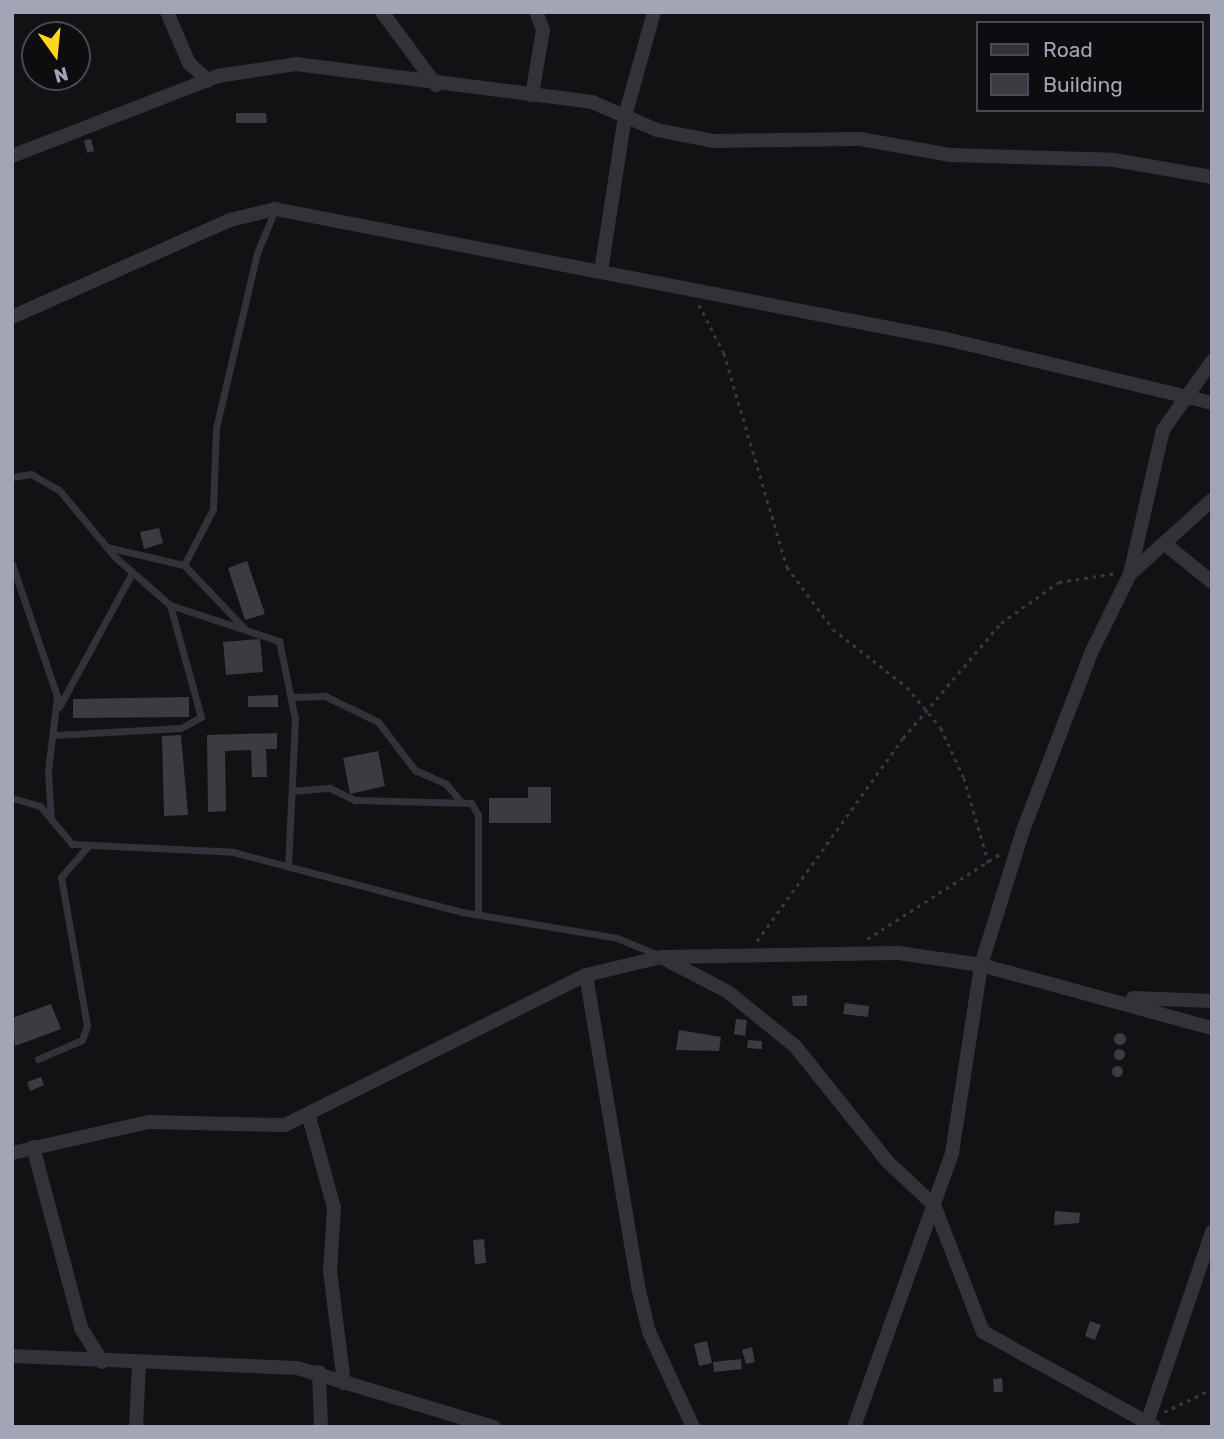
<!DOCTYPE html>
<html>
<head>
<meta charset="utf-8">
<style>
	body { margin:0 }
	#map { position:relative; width:1224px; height:1439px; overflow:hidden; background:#121113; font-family:Rubik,sans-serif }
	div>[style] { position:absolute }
	.building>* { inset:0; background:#3c3b41 }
	.round { border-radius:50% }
	.path>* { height:2.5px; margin-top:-1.25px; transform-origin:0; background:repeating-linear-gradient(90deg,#38393f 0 3.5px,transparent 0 8.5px) }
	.service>* { height:7px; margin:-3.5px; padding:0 3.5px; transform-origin:3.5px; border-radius:3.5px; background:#323238 }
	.minor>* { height:14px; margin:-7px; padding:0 7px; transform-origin:7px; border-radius:7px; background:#323238 }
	span { translate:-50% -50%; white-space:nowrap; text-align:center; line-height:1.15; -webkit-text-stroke:5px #0d0c0e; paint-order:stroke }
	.frame { position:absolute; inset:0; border:14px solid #a2a5b5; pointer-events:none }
	.legend { position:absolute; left:976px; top:21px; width:228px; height:91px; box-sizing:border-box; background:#0d0c0e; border:2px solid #494951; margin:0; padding:9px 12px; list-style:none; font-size:21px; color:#a2a5b5 }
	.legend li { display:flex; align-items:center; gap:14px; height:35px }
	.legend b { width:35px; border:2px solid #494951 }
	.north { position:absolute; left:21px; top:21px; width:70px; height:70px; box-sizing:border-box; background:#0d0c0e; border:2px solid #494951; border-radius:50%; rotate:165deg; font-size:19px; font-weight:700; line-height:28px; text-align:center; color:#a2a5b5 }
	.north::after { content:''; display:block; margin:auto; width:24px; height:32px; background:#fed61e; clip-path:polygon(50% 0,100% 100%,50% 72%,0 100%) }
</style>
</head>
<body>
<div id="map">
	<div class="building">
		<i style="clip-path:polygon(236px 113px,266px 113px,267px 123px,236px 123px)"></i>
		<i style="clip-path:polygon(91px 139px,94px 151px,87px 153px,84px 140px)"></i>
		<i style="clip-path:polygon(159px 528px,163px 543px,144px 549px,140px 532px)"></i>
		<i style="clip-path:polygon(247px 561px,265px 614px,245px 620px,228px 568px)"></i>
		<i style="clip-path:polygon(260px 639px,263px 672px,226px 675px,223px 642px)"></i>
		<i style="clip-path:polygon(278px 695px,278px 707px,248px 707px,248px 696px)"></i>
		<i style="clip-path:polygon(189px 697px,189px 717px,73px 718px,73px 699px)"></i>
		<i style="clip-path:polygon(277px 733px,277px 749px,266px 749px,267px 777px,252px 777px,251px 750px,225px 751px,226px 811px,208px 812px,207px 735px)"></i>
		<i style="clip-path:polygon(181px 735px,188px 815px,164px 816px,162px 736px)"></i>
		<i style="clip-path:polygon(378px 751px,385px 786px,350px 794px,343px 758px)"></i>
		<i style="clip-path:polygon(528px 787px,551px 787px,551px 823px,489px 823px,489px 798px,528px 798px)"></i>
		<i style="clip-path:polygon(807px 995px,807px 1006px,793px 1006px,792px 996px)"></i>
		<i style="clip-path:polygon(845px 1003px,869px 1006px,868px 1017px,843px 1014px)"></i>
		<i style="clip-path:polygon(51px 1004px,61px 1029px,15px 1046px,12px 1018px)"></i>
		<i style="clip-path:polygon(736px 1019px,747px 1020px,745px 1036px,734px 1034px)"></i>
		<i style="clip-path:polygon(679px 1030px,721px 1037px,719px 1051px,676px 1050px)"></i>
		<i class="round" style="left:1114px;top:1033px;width:12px;height:12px"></i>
		<i style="clip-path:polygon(748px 1040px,762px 1041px,762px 1049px,747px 1048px)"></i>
		<i class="round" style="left:1113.5px;top:1048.5px;width:11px;height:11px"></i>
		<i class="round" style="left:1111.5px;top:1065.5px;width:11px;height:11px"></i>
		<i style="clip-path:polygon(41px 1077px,44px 1085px,30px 1091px,27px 1082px)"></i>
		<i style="clip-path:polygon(1055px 1211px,1080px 1213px,1079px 1223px,1054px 1225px)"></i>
		<i style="clip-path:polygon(484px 1239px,486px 1263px,475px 1264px,473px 1240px)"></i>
		<i style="clip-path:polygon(1090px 1321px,1101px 1325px,1095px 1340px,1085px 1336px)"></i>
		<i style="clip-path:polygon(707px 1341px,712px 1363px,699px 1366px,694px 1344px)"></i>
		<i style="clip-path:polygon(752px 1347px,755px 1362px,746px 1364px,742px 1350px)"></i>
		<i style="clip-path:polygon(741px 1359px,742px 1369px,714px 1372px,713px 1362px)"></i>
		<i style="clip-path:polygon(1002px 1378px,1003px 1392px,994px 1392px,993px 1379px)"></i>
	</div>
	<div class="path">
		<i style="left:699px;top:305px;width:54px;rotate:62.5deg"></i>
		<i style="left:724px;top:353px;width:223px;rotate:73.6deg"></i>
		<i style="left:787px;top:567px;width:77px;rotate:53.4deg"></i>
		<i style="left:833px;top:629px;width:94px;rotate:38.1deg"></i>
		<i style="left:907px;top:687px;width:53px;rotate:50.3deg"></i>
		<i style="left:941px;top:728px;width:55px;rotate:65.3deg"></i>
		<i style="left:964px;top:778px;width:90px;rotate:73.8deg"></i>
		<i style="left:867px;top:939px;width:158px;rotate:-32.6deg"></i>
		<i style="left:757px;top:941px;width:250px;rotate:-54.3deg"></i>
		<i style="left:903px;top:738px;width:151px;rotate:-49.6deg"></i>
		<i style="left:1001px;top:623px;width:71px;rotate:-35.3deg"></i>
		<i style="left:1059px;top:582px;width:59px;rotate:-8.8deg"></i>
		<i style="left:1164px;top:1412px;width:53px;rotate:-25.6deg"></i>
	</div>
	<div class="service">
		<i style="left:12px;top:477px;width:19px;rotate:-9deg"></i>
		<i style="left:31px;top:474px;width:32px;rotate:30deg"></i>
		<i style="left:59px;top:490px;width:87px;rotate:50.1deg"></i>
		<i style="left:115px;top:557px;width:73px;rotate:41.1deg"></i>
		<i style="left:170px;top:605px;width:115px;rotate:18.3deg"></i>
		<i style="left:279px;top:641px;width:80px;rotate:78.4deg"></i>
		<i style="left:295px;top:719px;width:148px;rotate:92.7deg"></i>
		<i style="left:107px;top:547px;width:79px;rotate:13.2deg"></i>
		<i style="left:184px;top:565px;width:88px;rotate:46.4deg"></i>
		<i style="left:12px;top:564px;width:139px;rotate:71.2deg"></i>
		<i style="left:57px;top:696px;width:76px;rotate:96.8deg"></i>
		<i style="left:48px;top:771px;width:49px;rotate:86.5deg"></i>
		<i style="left:184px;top:565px;width:63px;rotate:-62.6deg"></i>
		<i style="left:213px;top:509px;width:81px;rotate:-87.9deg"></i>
		<i style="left:216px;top:428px;width:180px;rotate:-76.8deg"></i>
		<i style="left:257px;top:253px;width:47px;rotate:-67.3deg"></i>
		<i style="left:294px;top:697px;width:31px;rotate:-2deg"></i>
		<i style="left:325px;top:696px;width:59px;rotate:26.1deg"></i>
		<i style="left:378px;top:722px;width:61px;rotate:52.4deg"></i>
		<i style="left:415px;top:770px;width:34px;rotate:24deg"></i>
		<i style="left:446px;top:784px;width:23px;rotate:50deg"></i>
		<i style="left:59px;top:707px;width:153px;rotate:-61.4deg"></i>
		<i style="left:55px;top:735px;width:126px;rotate:-3.2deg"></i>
		<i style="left:181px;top:728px;width:23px;rotate:-29deg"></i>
		<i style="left:201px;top:717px;width:116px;rotate:-105.5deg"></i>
		<i style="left:292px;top:791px;width:38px;rotate:-5deg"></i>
		<i style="left:330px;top:788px;width:28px;rotate:26deg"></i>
		<i style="left:355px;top:800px;width:116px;rotate:1.5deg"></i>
		<i style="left:471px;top:803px;width:14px;rotate:60deg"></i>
		<i style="left:478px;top:815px;width:99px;rotate:90deg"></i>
		<i style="left:12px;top:798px;width:29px;rotate:16deg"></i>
		<i style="left:40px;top:806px;width:50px;rotate:49.9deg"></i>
		<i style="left:72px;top:844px;width:161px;rotate:2.8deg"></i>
		<i style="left:233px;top:852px;width:237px;rotate:14.7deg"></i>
		<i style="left:462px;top:912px;width:157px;rotate:9.5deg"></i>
		<i style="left:617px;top:938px;width:44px;rotate:22.5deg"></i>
		<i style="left:38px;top:1059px;width:48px;rotate:-23.4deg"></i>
		<i style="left:82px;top:1040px;width:15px;rotate:-70deg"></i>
		<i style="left:87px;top:1026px;width:151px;rotate:-99.9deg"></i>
		<i style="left:61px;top:877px;width:43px;rotate:-48.8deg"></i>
	</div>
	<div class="minor">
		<i style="left:167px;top:12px;width:56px;rotate:66.7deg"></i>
		<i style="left:189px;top:63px;width:26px;rotate:43deg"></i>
		<i style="left:382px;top:12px;width:91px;rotate:53.5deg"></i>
		<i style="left:532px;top:95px;width:66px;rotate:-80.4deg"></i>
		<i style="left:543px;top:30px;width:19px;rotate:-111deg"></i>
		<i style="left:12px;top:156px;width:221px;rotate:-21.2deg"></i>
		<i style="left:218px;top:76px;width:79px;rotate:-8.7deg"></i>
		<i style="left:296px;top:64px;width:298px;rotate:7.3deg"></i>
		<i style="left:592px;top:102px;width:71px;rotate:23.3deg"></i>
		<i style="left:657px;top:130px;width:57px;rotate:11.1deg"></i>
		<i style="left:713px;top:141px;width:147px;rotate:-0.8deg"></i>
		<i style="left:860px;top:139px;width:91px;rotate:10.1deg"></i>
		<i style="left:950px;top:155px;width:164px;rotate:1.7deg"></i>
		<i style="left:1114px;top:160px;width:99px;rotate:9.8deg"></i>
		<i style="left:601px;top:271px;width:157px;rotate:-81.2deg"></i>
		<i style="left:625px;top:116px;width:108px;rotate:-74.4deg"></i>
		<i style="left:12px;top:317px;width:239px;rotate:-24deg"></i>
		<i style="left:230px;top:220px;width:46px;rotate:-13.7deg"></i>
		<i style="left:275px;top:209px;width:683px;rotate:10.96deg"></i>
		<i style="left:946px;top:339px;width:274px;rotate:13.5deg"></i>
		<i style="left:1165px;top:544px;width:60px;rotate:39deg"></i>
		<i style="left:1130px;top:574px;width:110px;rotate:-42.1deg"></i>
		<i style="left:665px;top:959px;width:71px;rotate:27.6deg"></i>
		<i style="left:728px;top:992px;width:86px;rotate:38.9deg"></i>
		<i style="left:795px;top:1046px;width:149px;rotate:51.3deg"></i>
		<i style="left:888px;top:1162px;width:63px;rotate:43.1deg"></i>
		<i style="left:934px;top:1205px;width:136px;rotate:68.9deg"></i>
		<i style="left:983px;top:1332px;width:196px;rotate:28.9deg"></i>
		<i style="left:586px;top:975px;width:316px;rotate:80.5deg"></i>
		<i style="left:638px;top:1287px;width:46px;rotate:76.3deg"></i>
		<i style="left:649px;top:1332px;width:105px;rotate:65.1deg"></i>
		<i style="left:1133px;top:998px;width:79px;rotate:2.2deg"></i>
		<i style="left:309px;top:1117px;width:94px;rotate:74.6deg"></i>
		<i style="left:334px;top:1208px;width:63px;rotate:93.6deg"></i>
		<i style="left:330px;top:1271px;width:113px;rotate:82.9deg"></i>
		<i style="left:33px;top:1147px;width:187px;rotate:75.1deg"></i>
		<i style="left:81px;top:1328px;width:40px;rotate:58deg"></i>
		<i style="left:12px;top:1153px;width:140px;rotate:-12.8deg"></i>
		<i style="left:149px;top:1122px;width:136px;rotate:1.3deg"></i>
		<i style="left:285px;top:1125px;width:336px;rotate:-26.5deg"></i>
		<i style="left:586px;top:975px;width:78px;rotate:-13.3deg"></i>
		<i style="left:662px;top:957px;width:236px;rotate:-1deg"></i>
		<i style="left:898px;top:953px;width:84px;rotate:8.2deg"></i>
		<i style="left:981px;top:965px;width:239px;rotate:15.3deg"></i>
		<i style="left:12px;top:1356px;width:285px;rotate:2.4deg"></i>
		<i style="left:297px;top:1368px;width:206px;rotate:16.7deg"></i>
		<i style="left:319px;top:1372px;width:55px;rotate:87.9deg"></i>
		<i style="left:1148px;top:1420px;width:199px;rotate:-71.2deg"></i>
		<i style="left:136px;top:1427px;width:64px;rotate:-87.3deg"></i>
		<i style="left:854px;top:1427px;width:291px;rotate:-70.3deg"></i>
		<i style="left:952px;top:1153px;width:190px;rotate:-81.2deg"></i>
		<i style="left:981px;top:965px;width:138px;rotate:-72.7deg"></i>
		<i style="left:1022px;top:833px;width:195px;rotate:-69deg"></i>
		<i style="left:1092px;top:651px;width:86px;rotate:-63.7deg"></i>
		<i style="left:1130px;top:574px;width:148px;rotate:-77.1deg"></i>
		<i style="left:1163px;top:430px;width:85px;rotate:-54.6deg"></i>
	</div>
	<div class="frame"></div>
	<ul class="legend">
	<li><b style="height:9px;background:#323238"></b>Road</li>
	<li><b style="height:19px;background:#3c3b41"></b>Building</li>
	</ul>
	<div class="north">N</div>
</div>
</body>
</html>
